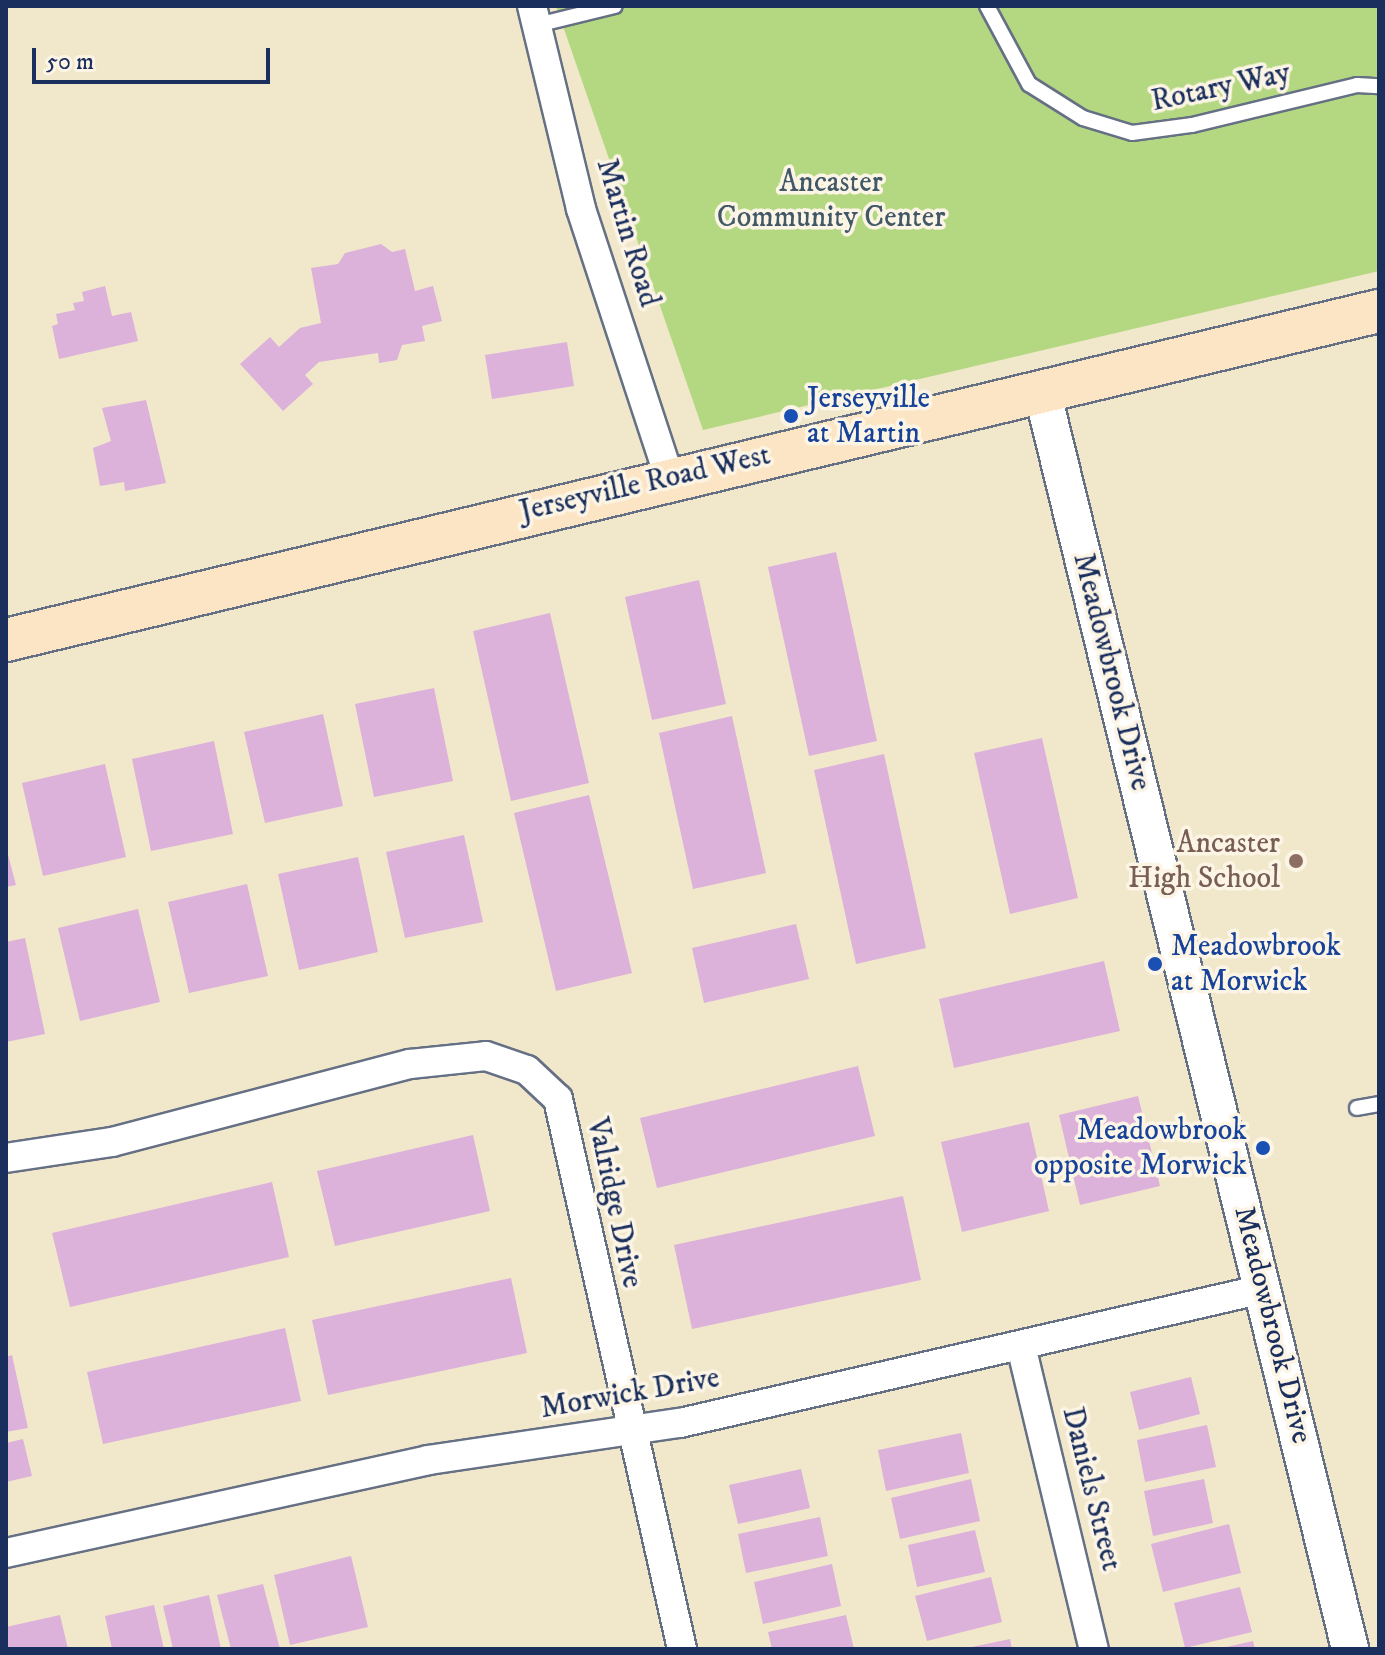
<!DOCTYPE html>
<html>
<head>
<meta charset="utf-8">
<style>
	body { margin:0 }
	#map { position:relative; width:1385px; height:1655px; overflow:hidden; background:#f1e8cc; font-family:"IM FELL DW Pica",serif }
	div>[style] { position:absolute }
	.green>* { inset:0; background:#b4d881 }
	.building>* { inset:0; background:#dcb1da }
	.roads { filter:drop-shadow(2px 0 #667084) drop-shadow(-2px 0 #667084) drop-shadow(0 2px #667084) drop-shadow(0 -2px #667084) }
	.service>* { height:14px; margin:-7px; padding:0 7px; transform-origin:7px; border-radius:7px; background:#fff }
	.minor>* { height:28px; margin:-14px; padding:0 14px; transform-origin:14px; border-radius:14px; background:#fff }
	.tertiary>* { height:36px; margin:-18px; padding:0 18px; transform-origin:18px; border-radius:18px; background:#fff }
	.secondary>* { height:42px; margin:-21px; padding:0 21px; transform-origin:21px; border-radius:21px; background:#fce5c4 }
	.dots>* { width:22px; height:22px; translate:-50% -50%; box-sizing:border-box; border:4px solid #fcf5e5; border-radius:50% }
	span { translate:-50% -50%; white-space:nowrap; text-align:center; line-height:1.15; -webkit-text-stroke:7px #fcf5e5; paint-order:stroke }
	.street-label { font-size:30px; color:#1b2f5e }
	.park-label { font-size:30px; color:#415967 }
	.transit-label { font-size:30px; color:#164399 }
	.left { translate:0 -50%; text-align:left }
	.right { translate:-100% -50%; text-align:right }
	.education-label { font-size:30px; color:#785e54 }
	.frame { position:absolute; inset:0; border:8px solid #1b2f5e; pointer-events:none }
	.scale { position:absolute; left:32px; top:48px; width:238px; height:36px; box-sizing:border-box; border:4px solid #1b2f5e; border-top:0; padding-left:10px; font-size:24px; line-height:28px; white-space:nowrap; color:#1b2f5e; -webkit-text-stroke:6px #fcf5e5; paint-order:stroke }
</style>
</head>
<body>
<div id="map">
	<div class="green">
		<i style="clip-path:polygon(556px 6px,1379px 6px,1379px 271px,703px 430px)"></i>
	</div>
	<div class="building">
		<i style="clip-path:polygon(381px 244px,392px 252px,405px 249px,415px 291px,433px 286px,442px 321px,422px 326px,425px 341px,402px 345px,397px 360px,379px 363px,378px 353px,319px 362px,305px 375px,313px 384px,283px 411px,240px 364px,270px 337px,279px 347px,300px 328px,321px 323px,311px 268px,338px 264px,345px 253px)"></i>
		<i style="clip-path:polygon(105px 286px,112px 316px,131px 312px,138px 341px,59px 359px,52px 326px,58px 324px,56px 314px,75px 310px,73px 303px,84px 301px,82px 292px)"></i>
		<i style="clip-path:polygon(567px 342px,574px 386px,492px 399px,485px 355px)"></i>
		<i style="clip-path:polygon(146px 400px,166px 483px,125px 491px,124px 482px,100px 486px,93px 448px,111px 441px,102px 408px)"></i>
		<i style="clip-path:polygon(836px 552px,877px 741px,809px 756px,768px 567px)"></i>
		<i style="clip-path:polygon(699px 580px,726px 704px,652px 720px,625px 597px)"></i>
		<i style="clip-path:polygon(550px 613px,589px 783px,511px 801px,473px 631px)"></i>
		<i style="clip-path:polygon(434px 688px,453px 781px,374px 797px,355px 704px)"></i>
		<i style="clip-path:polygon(323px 714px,343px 806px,265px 823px,244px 732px)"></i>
		<i style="clip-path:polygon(732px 716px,766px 873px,693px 889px,659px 733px)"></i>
		<i style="clip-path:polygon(1042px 738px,1078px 898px,1010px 914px,974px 753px)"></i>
		<i style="clip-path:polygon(214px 741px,233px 834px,151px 851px,132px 759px)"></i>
		<i style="clip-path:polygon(884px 754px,926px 948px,856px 964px,814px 770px)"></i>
		<i style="clip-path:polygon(105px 764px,126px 857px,43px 876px,22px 783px)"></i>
		<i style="clip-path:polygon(589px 795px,632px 973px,556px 991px,514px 813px)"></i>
		<i style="clip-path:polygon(464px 835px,483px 922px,405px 938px,386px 852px)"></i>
		<i style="clip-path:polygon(6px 847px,16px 885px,6px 887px)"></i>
		<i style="clip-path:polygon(358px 857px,378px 952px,299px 970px,278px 874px)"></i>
		<i style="clip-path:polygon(247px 884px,268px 976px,189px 993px,168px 902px)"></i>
		<i style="clip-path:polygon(138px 909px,160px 1002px,80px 1021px,58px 928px)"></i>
		<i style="clip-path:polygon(796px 924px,809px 979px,704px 1003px,692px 948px)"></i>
		<i style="clip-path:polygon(25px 938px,45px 1034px,6px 1042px,6px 942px)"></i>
		<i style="clip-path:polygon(1104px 961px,1120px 1031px,954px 1068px,939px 999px)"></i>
		<i style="clip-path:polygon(858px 1066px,875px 1136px,657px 1188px,640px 1118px)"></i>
		<i style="clip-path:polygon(1138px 1096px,1160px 1186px,1080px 1205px,1059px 1115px)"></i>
		<i style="clip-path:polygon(1029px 1122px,1049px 1211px,962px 1232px,941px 1142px)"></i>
		<i style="clip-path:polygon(473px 1135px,490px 1211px,335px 1246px,317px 1171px)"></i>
		<i style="clip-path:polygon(272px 1182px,289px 1257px,70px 1307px,52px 1233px)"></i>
		<i style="clip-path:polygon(903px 1196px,921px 1280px,692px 1329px,674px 1245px)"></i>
		<i style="clip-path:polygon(511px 1278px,527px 1353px,328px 1395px,312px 1320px)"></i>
		<i style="clip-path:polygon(285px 1328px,301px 1401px,103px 1444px,87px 1372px)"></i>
		<i style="clip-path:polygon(12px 1355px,28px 1428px,6px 1432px,6px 1357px)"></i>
		<i style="clip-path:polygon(1191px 1377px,1200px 1414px,1139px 1430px,1130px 1392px)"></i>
		<i style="clip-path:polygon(1207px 1425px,1216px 1467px,1145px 1482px,1137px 1440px)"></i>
		<i style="clip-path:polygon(961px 1433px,969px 1473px,886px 1491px,878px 1450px)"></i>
		<i style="clip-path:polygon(23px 1439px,32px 1476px,6px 1482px,6px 1443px)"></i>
		<i style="clip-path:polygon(801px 1469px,810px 1508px,738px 1524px,729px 1485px)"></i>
		<i style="clip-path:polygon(971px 1479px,980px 1521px,900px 1539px,891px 1498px)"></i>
		<i style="clip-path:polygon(1204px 1479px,1213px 1523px,1153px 1536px,1144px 1491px)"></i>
		<i style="clip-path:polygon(820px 1517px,828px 1556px,746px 1573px,738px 1534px)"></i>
		<i style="clip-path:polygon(1229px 1524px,1241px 1573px,1163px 1592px,1151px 1544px)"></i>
		<i style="clip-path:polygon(975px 1530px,985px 1572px,917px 1587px,908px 1545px)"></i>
		<i style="clip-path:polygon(351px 1556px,368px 1627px,290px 1645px,274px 1575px)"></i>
		<i style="clip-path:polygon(832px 1564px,841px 1606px,763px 1624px,754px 1582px)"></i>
		<i style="clip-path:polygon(991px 1577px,1002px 1622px,927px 1641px,915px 1596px)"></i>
		<i style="clip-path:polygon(263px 1584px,280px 1649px,231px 1649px,217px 1595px)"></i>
		<i style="clip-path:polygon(1240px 1587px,1252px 1632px,1185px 1648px,1174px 1603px)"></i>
		<i style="clip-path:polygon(209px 1595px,221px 1649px,173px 1649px,163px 1606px)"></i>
		<i style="clip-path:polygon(154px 1605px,164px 1649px,112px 1649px,105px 1616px)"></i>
		<i style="clip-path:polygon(60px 1615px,68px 1649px,6px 1649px,6px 1627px)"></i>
		<i style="clip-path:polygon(846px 1615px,854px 1649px,772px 1649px,768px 1632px)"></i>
		<i style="clip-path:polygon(1010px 1639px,1012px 1649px,967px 1649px,967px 1648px)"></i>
		<i style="clip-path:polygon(1253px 1641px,1255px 1649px,1222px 1649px,1222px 1648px)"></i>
	</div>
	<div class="roads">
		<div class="service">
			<i style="left:987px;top:6px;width:89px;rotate:61.7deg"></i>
			<i style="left:1029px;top:84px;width:64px;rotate:32.2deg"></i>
			<i style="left:1083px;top:118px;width:51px;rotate:17deg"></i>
			<i style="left:1132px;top:133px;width:61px;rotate:-7.6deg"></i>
			<i style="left:1192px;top:125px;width:170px;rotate:-13.6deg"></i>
			<i style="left:1357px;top:85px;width:22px;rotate:3deg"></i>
			<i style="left:537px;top:25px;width:80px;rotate:-13.7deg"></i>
			<i style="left:1357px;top:1108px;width:22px;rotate:-10deg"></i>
		</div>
		<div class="minor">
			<i style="left:532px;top:6px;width:209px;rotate:76.4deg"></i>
			<i style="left:581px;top:209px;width:282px;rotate:71.8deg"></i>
			<i style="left:6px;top:1158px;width:107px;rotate:-8.6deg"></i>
			<i style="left:112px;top:1142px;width:308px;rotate:-14.7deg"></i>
			<i style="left:410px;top:1064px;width:76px;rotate:-6deg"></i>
			<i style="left:486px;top:1056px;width:43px;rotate:18.9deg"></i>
			<i style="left:527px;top:1070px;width:42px;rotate:43.1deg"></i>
			<i style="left:558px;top:1099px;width:564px;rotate:77.29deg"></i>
			<i style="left:1021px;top:1346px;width:312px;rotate:76.5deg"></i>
			<i style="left:6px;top:1553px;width:432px;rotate:-12.4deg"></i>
			<i style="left:428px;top:1460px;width:255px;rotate:-8.4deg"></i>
			<i style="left:680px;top:1423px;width:598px;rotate:-12.94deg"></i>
		</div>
		<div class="tertiary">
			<i style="left:1043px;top:395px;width:1291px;rotate:76.24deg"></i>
		</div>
		<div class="secondary">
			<i style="left:6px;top:640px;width:1412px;rotate:-13.48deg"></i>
		</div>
	</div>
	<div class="dots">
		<i style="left:791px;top:416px;background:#1a4fb4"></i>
		<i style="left:1296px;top:861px;background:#8d6e63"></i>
		<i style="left:1155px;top:964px;background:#1a4fb4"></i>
		<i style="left:1263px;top:1148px;background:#1a4fb4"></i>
	</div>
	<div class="street-label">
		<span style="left:1221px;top:88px;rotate:-12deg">Rotary Way</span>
		<span style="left:627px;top:233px;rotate:73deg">Martin Road</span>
		<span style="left:645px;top:484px;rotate:-13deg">Jerseyville Road West</span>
		<span style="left:1111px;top:672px;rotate:76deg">Meadowbrook Drive</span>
		<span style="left:614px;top:1203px;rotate:78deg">Valridge Drive</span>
		<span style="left:1272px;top:1325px;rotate:76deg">Meadowbrook Drive</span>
		<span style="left:630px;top:1394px;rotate:-10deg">Morwick Drive</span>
		<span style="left:1091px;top:1489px;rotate:76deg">Daniels Street</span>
	</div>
	<div class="park-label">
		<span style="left:831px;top:200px">Ancaster<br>Community Center</span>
	</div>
	<div class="transit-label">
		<span class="left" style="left:807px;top:416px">Jerseyville<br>at Martin</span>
		<span class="left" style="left:1171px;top:964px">Meadowbrook<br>at Morwick</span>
		<span class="right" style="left:1247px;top:1148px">Meadowbrook<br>opposite Morwick</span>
	</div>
	<div class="education-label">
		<span class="right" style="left:1280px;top:861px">Ancaster<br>High School</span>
	</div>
	<div class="frame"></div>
	<div class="scale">50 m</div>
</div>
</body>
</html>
